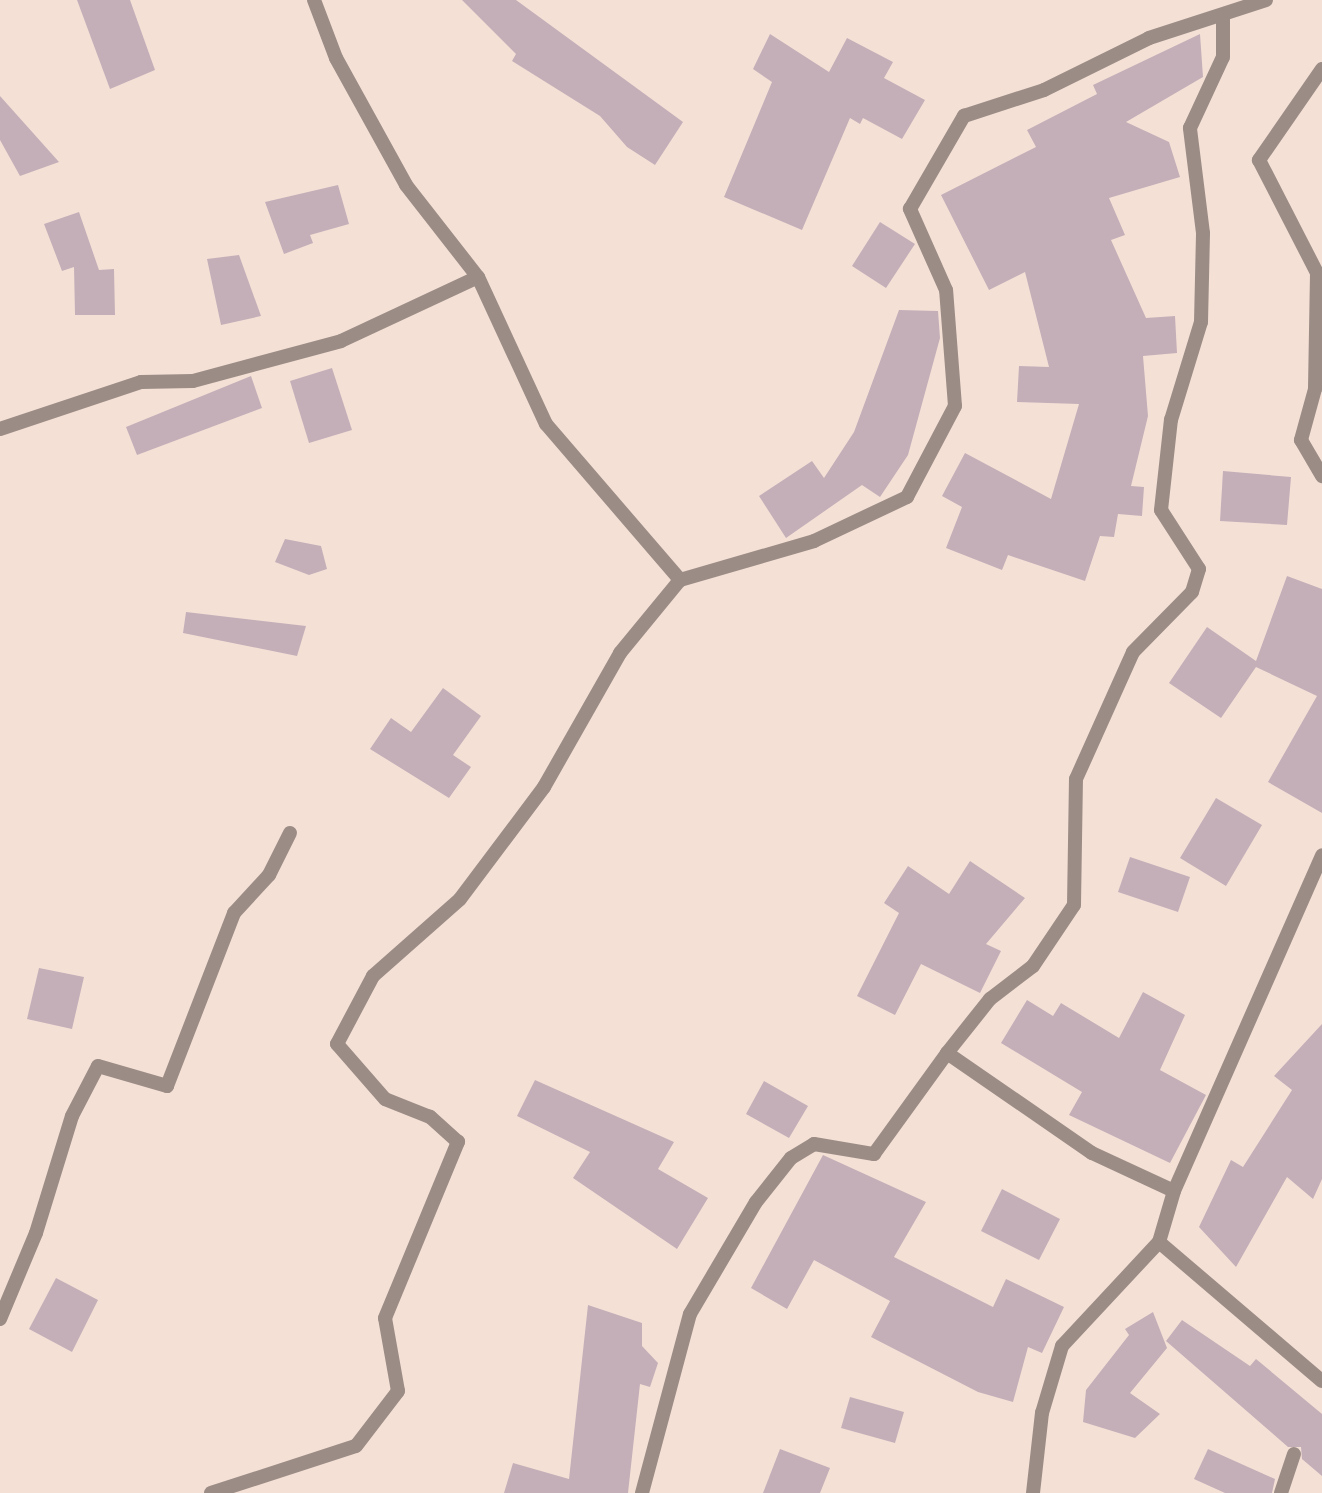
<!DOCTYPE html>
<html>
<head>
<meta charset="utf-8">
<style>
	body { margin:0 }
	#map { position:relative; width:1322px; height:1493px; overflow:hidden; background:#f5e0d6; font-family:"Varela Round",sans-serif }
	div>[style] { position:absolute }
	.building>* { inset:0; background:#c4afb9 }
	.minor>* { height:14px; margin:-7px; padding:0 7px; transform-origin:7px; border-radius:7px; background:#9b8d86 }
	span { translate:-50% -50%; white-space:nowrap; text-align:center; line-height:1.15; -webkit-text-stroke:6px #fff; paint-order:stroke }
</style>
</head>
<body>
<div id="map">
	<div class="building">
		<i style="clip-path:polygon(77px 0,130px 0,155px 70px,110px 89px)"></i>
		<i style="clip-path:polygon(462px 0,516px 0,683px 122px,655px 165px,627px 147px,600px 116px,512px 61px,516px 54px)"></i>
		<i style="clip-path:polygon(770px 34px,829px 72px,847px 38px,893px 62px,884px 78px,925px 100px,902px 139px,863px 118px,860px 124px,850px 118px,802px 230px,724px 197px,772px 82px,753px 69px)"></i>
		<i style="clip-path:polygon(1200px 34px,1203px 77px,1126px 122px,1169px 142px,1180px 177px,1109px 198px,1125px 235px,1111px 240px,1146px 318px,1175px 316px,1177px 353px,1143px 356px,1148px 416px,1131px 486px,1144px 487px,1142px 516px,1118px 514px,1114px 537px,1100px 536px,1085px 581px,1008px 555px,1002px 570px,946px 548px,962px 507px,942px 496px,965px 453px,1051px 499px,1079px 404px,1017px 402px,1019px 366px,1049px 367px,1025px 272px,989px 290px,941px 195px,1036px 147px,1027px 130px,1097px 94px,1093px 85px)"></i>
		<i style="clip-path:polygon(0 96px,59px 162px,20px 176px,0 140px)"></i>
		<i style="clip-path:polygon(338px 185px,349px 224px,310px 235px,313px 243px,284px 254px,265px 202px)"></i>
		<i style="clip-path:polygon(79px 212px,99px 270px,114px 269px,115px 315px,75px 315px,74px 267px,62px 271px,44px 224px)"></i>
		<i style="clip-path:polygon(880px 222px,915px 244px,886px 288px,852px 266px)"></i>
		<i style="clip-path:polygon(239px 255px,261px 316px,221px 325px,207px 259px)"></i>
		<i style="clip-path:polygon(899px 310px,938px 311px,940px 338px,908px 455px,880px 497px,862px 485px,786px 538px,759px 496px,812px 461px,824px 478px,854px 432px)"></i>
		<i style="clip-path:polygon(332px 368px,352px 430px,309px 443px,290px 381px)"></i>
		<i style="clip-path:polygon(251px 376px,262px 408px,137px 455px,126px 427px)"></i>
		<i style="clip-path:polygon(1223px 471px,1291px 477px,1287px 525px,1220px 521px)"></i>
		<i style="clip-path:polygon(285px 539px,321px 546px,327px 569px,309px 575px,275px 562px)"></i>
		<i style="clip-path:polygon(1287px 576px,1322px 589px,1322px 813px,1268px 782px,1317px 696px,1256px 667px,1221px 718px,1169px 683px,1207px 627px,1256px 661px)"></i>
		<i style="clip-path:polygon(186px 612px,306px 626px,297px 656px,183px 633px)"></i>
		<i style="clip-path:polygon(443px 688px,481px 716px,453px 755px,471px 767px,449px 798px,370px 749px,391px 718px,411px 732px)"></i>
		<i style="clip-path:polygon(1216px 798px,1262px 825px,1226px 886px,1180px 858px)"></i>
		<i style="clip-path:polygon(1130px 857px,1190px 877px,1178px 912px,1118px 892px)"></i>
		<i style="clip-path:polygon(970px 861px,1025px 898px,986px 944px,1001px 951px,980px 993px,921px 964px,895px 1015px,857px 996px,899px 913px,884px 903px,908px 866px,949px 894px)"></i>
		<i style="clip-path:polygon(39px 968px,84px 977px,72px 1029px,27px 1019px)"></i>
		<i style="clip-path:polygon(1143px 992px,1185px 1015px,1160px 1070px,1206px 1095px,1170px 1163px,1069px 1115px,1082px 1092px,1001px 1043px,1027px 1000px,1053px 1016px,1061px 1003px,1119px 1038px)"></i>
		<i style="clip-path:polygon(1322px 1024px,1322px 1179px,1313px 1199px,1287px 1177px,1236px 1267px,1199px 1227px,1231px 1160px,1243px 1167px,1292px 1090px,1274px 1076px)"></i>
		<i style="clip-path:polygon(535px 1080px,674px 1142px,658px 1169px,708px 1198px,677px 1249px,573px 1178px,590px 1152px,517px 1116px)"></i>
		<i style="clip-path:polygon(764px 1081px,808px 1106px,789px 1138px,746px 1114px)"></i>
		<i style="clip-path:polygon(823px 1155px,926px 1202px,894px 1257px,993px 1307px,1006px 1279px,1064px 1307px,1042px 1353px,1028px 1347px,1013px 1402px,978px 1392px,871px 1337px,890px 1301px,814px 1260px,787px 1309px,751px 1288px)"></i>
		<i style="clip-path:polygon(1002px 1189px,1060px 1219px,1039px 1260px,981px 1231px)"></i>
		<i style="clip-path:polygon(56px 1278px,98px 1300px,72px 1352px,29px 1329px)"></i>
		<i style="clip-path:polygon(588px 1305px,642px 1323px,642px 1346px,658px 1363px,650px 1387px,640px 1384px,628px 1493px,504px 1493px,513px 1463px,569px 1479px)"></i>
		<i style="clip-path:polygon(1153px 1312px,1167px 1348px,1130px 1393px,1160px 1414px,1135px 1438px,1083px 1422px,1086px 1390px,1129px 1335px,1125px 1329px)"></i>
		<i style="clip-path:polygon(1182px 1320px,1250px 1366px,1256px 1359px,1322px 1414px,1322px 1476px,1302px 1459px,1301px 1447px,1288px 1447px,1166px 1341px)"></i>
		<i style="clip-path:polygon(850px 1397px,904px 1412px,895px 1443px,841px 1428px)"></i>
		<i style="clip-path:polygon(780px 1449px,830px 1468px,820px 1493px,763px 1493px)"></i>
		<i style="clip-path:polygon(1208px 1449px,1275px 1479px,1272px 1493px,1225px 1493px,1194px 1479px)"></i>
	</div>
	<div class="minor">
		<i style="left:314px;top:0;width:62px;rotate:69.2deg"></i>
		<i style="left:336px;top:58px;width:145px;rotate:61.1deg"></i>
		<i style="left:406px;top:185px;width:117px;rotate:52deg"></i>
		<i style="left:478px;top:277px;width:162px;rotate:65.2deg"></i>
		<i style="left:546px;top:424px;width:206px;rotate:49.3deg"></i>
		<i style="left:1322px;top:69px;width:111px;rotate:124.7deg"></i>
		<i style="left:1259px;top:160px;width:127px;rotate:62.8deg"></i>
		<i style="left:1317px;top:273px;width:116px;rotate:91deg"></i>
		<i style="left:1315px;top:389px;width:53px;rotate:105.4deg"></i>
		<i style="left:1301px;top:440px;width:42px;rotate:59.7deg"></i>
		<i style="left:0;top:429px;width:149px;rotate:-18.4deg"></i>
		<i style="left:141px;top:382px;width:52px;rotate:-1.1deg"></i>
		<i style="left:193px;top:381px;width:153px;rotate:-15.1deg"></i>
		<i style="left:341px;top:341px;width:151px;rotate:-25deg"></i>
		<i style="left:947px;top:1053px;width:69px;rotate:-51.5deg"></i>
		<i style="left:990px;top:999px;width:54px;rotate:-37.5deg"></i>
		<i style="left:1033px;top:966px;width:73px;rotate:-56.1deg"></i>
		<i style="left:1074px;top:905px;width:126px;rotate:-89.1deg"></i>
		<i style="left:1076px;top:779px;width:139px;rotate:-65.8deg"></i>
		<i style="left:1133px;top:652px;width:84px;rotate:-45.5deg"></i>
		<i style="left:1192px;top:592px;width:24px;rotate:-73deg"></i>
		<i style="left:1199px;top:569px;width:70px;rotate:-122.8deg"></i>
		<i style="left:1161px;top:510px;width:91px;rotate:-83.7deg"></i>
		<i style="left:1171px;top:420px;width:102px;rotate:-73deg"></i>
		<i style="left:1201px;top:322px;width:89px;rotate:-88.7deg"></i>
		<i style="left:1203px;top:233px;width:106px;rotate:-97.1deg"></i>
		<i style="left:1190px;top:128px;width:78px;rotate:-65.1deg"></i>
		<i style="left:1223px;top:57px;width:41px;rotate:-90deg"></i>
		<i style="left:1159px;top:1242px;width:214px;rotate:40.5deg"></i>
		<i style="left:0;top:1319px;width:93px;rotate:-67.3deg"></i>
		<i style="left:36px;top:1233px;width:122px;rotate:-72.9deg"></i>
		<i style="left:72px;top:1116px;width:56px;rotate:-62.5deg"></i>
		<i style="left:98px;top:1066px;width:72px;rotate:16.2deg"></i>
		<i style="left:167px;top:1086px;width:186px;rotate:-68.8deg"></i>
		<i style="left:234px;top:913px;width:52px;rotate:-47.4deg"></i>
		<i style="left:269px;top:875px;width:47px;rotate:-63.4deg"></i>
		<i style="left:211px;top:1493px;width:152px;rotate:-18deg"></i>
		<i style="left:356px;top:1446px;width:69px;rotate:-52.6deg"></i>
		<i style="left:398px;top:1391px;width:74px;rotate:-100.1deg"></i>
		<i style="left:385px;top:1318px;width:191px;rotate:-67.5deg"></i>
		<i style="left:458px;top:1142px;width:38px;rotate:-138deg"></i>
		<i style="left:430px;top:1117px;width:48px;rotate:-158.2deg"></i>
		<i style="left:385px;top:1099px;width:73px;rotate:-131.1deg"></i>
		<i style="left:337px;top:1044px;width:77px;rotate:-62.1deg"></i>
		<i style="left:373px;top:976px;width:116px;rotate:-41.5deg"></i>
		<i style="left:460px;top:899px;width:140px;rotate:-53.1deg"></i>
		<i style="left:544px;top:787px;width:154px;rotate:-60.4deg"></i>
		<i style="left:620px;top:653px;width:94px;rotate:-50.6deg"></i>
		<i style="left:680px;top:580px;width:140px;rotate:-16.2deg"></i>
		<i style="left:814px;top:541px;width:103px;rotate:-25.3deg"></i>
		<i style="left:907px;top:497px;width:103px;rotate:-62.2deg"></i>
		<i style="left:955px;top:406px;width:116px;rotate:-94.4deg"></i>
		<i style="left:946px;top:290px;width:89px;rotate:-114deg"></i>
		<i style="left:910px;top:209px;width:108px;rotate:-59.9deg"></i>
		<i style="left:964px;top:116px;width:84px;rotate:-18deg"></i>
		<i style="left:1044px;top:90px;width:117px;rotate:-26.3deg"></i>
		<i style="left:1149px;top:38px;width:123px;rotate:-18deg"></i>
		<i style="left:642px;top:1493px;width:185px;rotate:-75deg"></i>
		<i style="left:690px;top:1314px;width:130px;rotate:-59.5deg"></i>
		<i style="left:756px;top:1202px;width:56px;rotate:-51.5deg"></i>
		<i style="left:791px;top:1158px;width:27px;rotate:-31deg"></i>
		<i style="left:814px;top:1144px;width:61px;rotate:9.5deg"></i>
		<i style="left:874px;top:1154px;width:125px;rotate:-54.1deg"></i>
		<i style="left:947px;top:1053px;width:176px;rotate:34.6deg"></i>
		<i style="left:1092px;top:1153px;width:90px;rotate:24.9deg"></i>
		<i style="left:1033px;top:1493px;width:81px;rotate:-83.6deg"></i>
		<i style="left:1042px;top:1413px;width:70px;rotate:-73.4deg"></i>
		<i style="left:1062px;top:1346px;width:142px;rotate:-47deg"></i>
		<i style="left:1159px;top:1242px;width:53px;rotate:-73.6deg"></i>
		<i style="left:1174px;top:1191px;width:367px;rotate:-66.2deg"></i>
		<i style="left:1281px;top:1493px;width:41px;rotate:-71.6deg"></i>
	</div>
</div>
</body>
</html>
